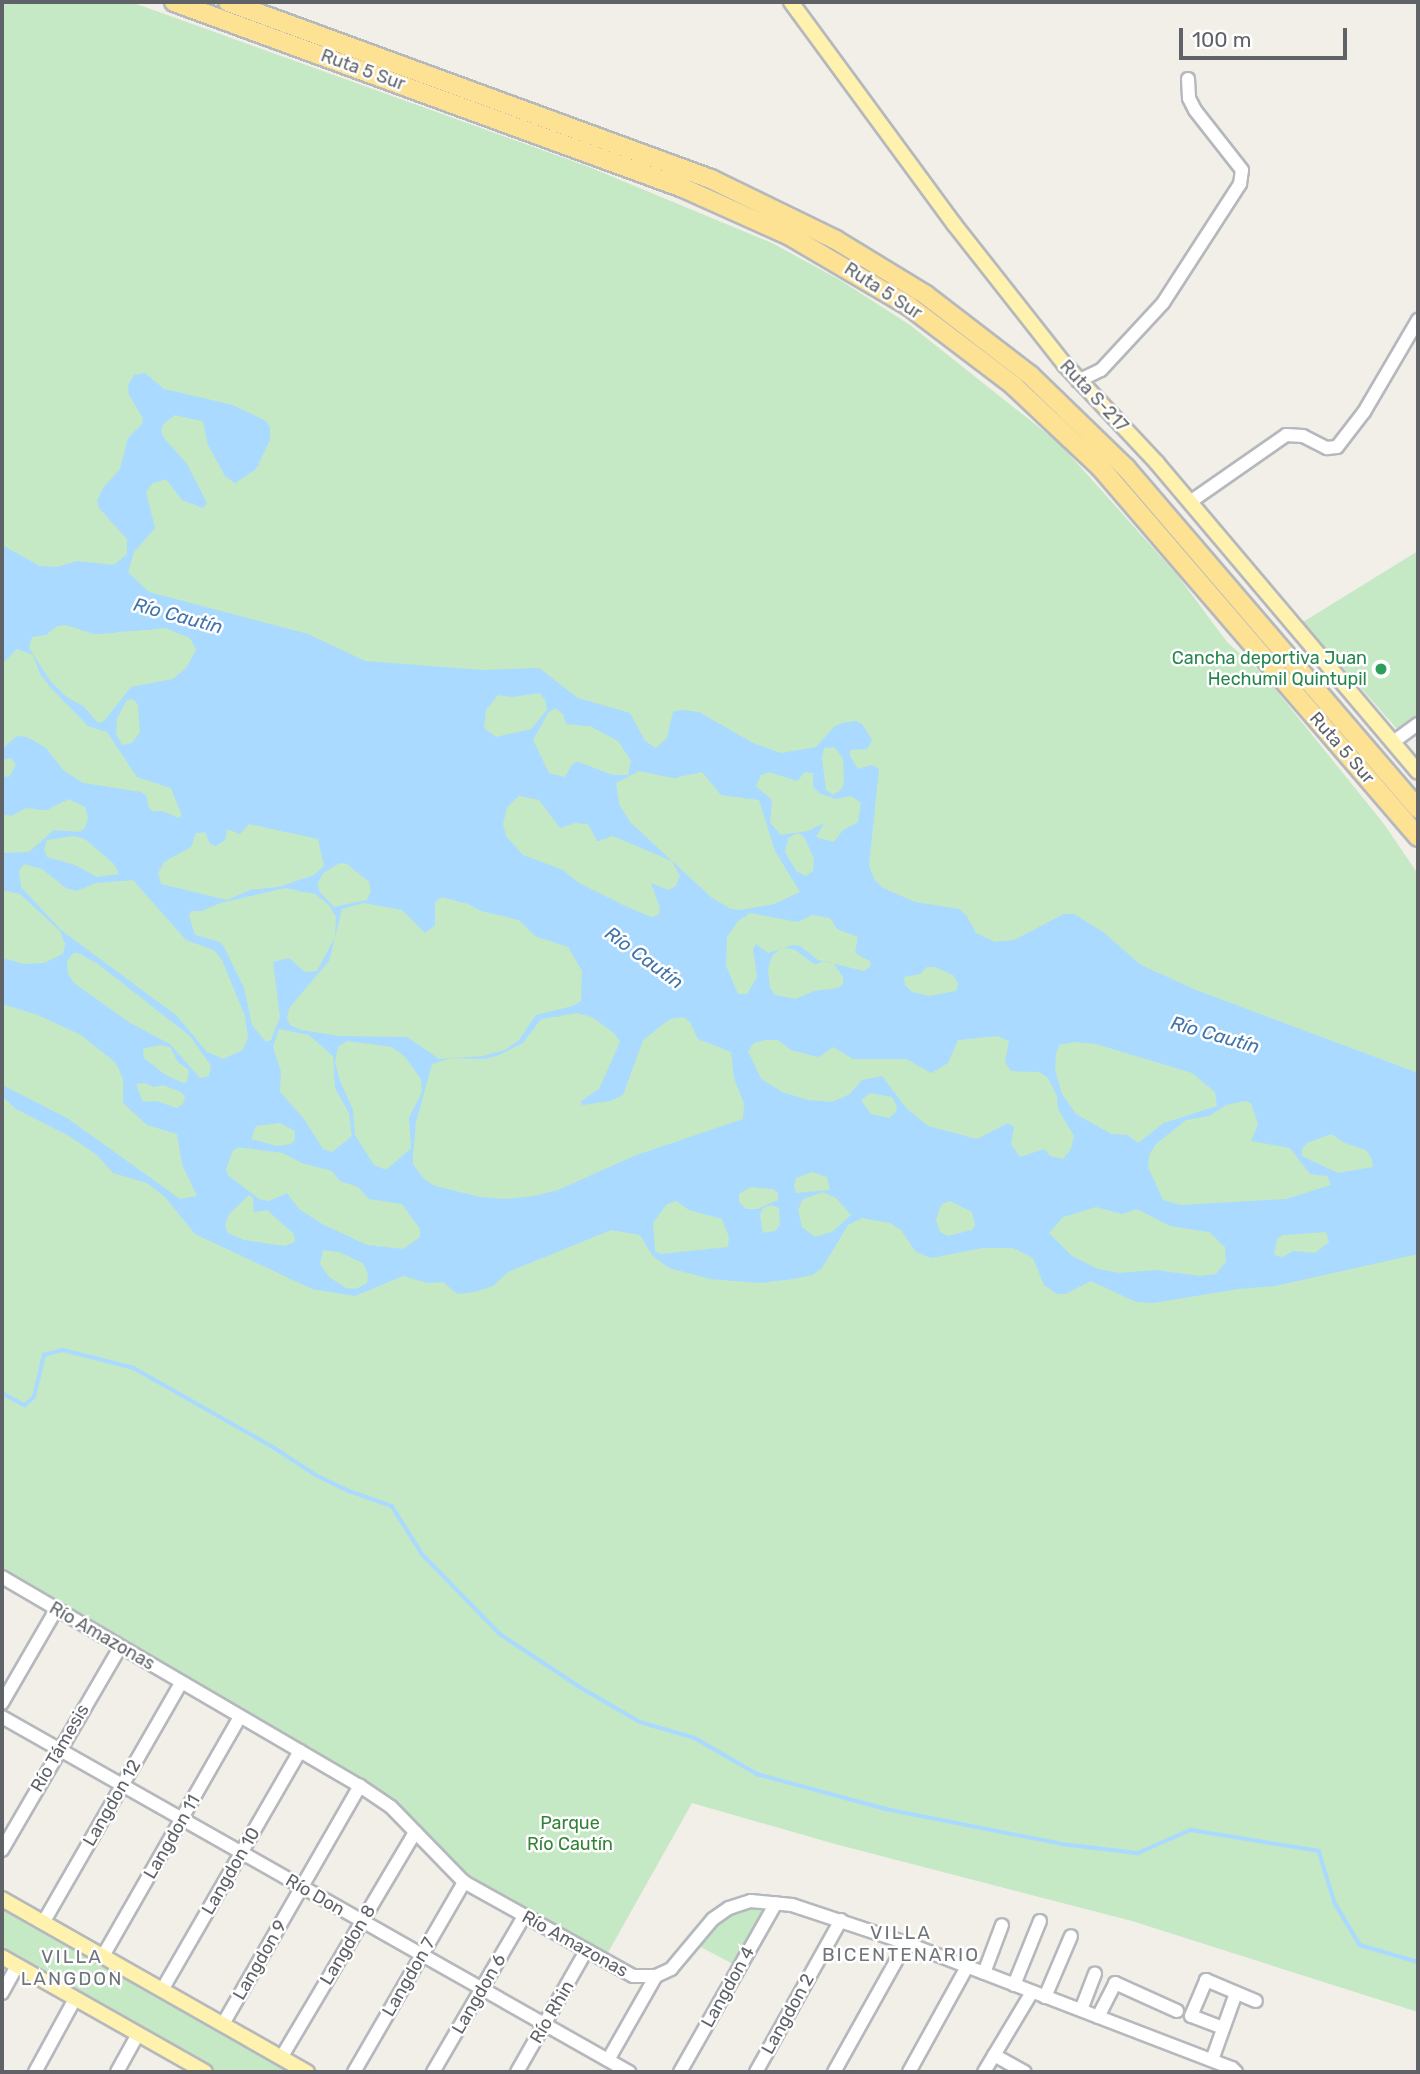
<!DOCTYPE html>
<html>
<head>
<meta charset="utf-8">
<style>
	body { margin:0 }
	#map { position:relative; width:1420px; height:2074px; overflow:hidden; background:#f1efe8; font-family:Rubik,sans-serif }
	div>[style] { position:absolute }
	.green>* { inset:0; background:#c5e8c5 }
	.water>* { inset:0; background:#aadaff }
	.stream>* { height:3.5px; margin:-1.75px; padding:0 1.75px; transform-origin:1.75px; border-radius:1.75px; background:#aadaff }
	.roads { filter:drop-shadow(2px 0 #b5b8bc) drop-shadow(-2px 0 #b5b8bc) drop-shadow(0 2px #b5b8bc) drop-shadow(0 -2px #b5b8bc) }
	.minor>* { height:12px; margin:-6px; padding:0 6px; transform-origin:6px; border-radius:6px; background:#fff }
	.major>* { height:14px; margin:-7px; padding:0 7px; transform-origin:7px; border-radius:7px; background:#fff2af }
	.highway>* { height:18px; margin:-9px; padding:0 9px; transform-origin:9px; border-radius:9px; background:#fde293 }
	.dots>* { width:19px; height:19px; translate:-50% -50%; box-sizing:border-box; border:4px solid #fff; border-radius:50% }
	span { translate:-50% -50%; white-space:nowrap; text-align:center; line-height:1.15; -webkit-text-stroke:5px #fff; paint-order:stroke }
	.street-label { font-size:18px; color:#5f6368 }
	.leisure-label { font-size:18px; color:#27864d }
	.right { translate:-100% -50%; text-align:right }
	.park-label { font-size:18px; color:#348238 }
	.water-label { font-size:19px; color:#4174aa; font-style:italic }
	.neighbourhood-label { font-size:19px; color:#70757a; letter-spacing:2px }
	.frame { position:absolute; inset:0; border:4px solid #5f6368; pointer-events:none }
	.scale { position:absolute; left:1179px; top:28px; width:168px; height:32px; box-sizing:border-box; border:4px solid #5f6368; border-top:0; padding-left:9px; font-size:21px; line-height:24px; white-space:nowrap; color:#5f6368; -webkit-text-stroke:5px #fff; paint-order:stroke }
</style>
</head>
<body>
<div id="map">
	<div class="green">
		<i style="clip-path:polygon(2px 2px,131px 2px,589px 167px,772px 243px,840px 280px,910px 325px,1060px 444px,1178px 576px,1227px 642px,1263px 674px,1384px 824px,1418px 874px,1418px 2012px,1132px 1921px,835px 1844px,692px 1803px,605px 1958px,469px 1878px,397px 1802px,2px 1572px)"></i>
		<i style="clip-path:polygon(1418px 551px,1418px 715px,1397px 729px,1303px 622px)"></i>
		<i style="clip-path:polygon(2px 1902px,301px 2072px,211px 2072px,2px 1953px)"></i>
		<i style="clip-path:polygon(756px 1906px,766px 1906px,733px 1964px,695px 1944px,700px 1937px,728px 1914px)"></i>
	</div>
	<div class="water">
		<i style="clip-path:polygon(evenodd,145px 373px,164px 389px,233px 405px,266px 421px,270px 427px,270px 440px,256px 469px,235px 483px,225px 476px,208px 445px,203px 421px,175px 415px,164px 423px,161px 431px,164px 438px,187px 464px,207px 503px,203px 508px,182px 500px,166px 479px,153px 483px,146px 492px,155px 528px,134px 552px,128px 572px,149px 592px,308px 634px,365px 661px,481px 670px,539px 668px,578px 698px,630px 713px,645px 741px,656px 748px,667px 738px,673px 712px,681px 710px,699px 712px,753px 743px,781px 753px,816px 747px,834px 727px,842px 723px,856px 721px,862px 724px,872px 740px,867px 749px,850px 750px,850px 756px,858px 769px,872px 765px,879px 769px,869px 865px,874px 879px,883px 888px,915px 902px,959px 909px,966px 915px,976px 933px,995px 942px,1014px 940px,1064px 914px,1074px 914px,1103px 932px,1141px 965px,1196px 990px,1418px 1073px,1418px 1254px,1275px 1286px,1238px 1289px,1153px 1303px,1136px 1302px,1091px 1281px,1065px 1294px,1057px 1294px,1044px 1285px,1033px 1258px,1013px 1248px,982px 1248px,931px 1258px,916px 1252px,901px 1230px,890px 1223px,862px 1218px,848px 1225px,822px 1268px,812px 1275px,793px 1279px,759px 1283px,710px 1279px,669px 1268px,652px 1255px,640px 1235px,611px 1230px,508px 1272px,493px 1286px,474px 1292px,457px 1294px,443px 1282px,428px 1283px,403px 1276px,355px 1296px,312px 1289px,195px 1234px,165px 1197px,147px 1183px,113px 1173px,97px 1155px,69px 1136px,16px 1109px,2px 1096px,2px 1085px,67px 1118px,180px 1199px,197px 1196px,182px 1164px,177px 1134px,147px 1125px,123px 1103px,123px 1079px,116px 1063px,81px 1035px,38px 1015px,2px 1004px,2px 958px,24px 964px,44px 963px,63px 954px,65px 944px,60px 931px,20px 894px,2px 890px,2px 853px,29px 852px,54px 830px,80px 832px,85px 828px,88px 817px,85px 807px,69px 799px,47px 810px,26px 808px,11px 816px,2px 814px,2px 776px,9px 777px,16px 765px,11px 758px,2px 760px,2px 749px,17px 736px,27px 737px,46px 748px,63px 770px,83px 783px,141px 792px,147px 797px,148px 806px,152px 811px,163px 811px,178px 818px,182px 816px,171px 788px,137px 777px,107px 732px,88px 726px,51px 688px,40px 674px,33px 655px,17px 649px,2px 664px,2px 545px,40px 566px,57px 567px,77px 561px,114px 565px,127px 554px,127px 539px,99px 508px,97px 501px,103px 488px,120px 469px,128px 438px,142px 424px,143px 418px,129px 395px,128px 385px,134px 375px,145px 373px,66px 625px,94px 634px,166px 628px,190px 638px,196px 650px,186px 668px,173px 679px,131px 687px,104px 721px,98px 723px,83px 706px,68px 698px,51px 682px,29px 648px,32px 637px,46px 635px,57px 626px,66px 625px,145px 373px,539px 693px,545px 699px,547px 710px,531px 729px,496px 737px,484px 728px,486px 710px,498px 695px,512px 697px,539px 693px,145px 373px,133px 699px,138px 705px,140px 732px,132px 743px,122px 745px,116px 734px,117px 718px,127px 700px,133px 699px,145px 373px,555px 708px,563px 714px,566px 724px,590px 726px,618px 741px,631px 761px,628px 775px,613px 775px,578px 762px,573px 763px,565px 777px,549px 773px,533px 740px,548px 713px,555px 708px,145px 373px,834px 747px,843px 758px,844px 783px,841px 790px,833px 795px,826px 790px,822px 758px,824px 748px,834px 747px,145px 373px,639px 771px,673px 778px,702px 772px,721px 795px,759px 800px,775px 851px,800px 892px,774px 904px,741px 910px,731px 909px,712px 898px,630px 822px,619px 804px,616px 783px,639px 771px,145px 373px,769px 772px,797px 781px,805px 772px,813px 773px,813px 787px,821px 794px,836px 799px,851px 796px,861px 803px,858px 822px,843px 830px,834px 842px,816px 837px,824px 823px,808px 831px,781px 835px,770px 823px,772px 800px,756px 786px,761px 775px,769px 772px,145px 373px,519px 796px,539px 800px,560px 828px,575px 823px,588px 824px,597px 841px,613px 836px,672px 861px,680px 876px,676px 886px,668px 890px,651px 883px,660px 908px,659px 915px,651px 917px,623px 905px,579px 883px,563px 870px,523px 855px,506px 836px,503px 824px,507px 807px,519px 796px,145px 373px,249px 824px,318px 839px,324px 866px,314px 875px,278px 887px,250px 890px,227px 900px,161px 884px,158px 873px,164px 862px,191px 847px,196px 833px,205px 832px,210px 844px,216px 846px,225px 840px,227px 829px,240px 834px,249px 824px,145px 373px,798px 833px,804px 837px,814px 858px,813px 871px,806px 876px,796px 871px,785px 852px,788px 838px,798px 833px,145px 373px,74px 836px,85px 839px,114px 864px,119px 874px,97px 877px,75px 865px,47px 857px,44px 849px,47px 840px,74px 836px,145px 373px,340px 863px,347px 864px,369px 882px,371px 891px,367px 900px,334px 907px,319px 891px,318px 883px,323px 873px,340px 863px,145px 373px,24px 864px,42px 869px,66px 888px,76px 891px,96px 883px,133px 880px,186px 940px,214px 950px,222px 960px,245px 1016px,248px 1038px,243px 1050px,223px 1059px,207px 1052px,177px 1016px,61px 930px,21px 887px,19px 871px,24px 864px,145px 373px,285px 888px,315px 894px,329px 905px,336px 917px,335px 937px,317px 971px,305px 972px,289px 958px,273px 962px,280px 1017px,271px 1040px,266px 1042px,252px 1025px,244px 988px,225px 949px,220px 942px,195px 935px,189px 916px,191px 911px,202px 911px,220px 903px,285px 888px,145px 373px,442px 897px,468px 904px,481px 911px,519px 920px,535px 936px,568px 947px,582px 971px,581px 1001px,573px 1006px,536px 1015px,519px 1040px,505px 1050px,483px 1056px,439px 1059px,407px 1037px,339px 1036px,301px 1030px,290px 1025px,287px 1018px,289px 1008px,329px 961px,342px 909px,364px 903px,402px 910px,425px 933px,435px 925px,435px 902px,442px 897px,145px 373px,750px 913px,798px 922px,812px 915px,830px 918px,837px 929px,858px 937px,855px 953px,870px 961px,871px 966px,864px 971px,818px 960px,800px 946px,793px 945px,768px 953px,756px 944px,753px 949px,757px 977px,747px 994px,738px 994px,726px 966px,727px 937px,738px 921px,750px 913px,145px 373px,781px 948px,794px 949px,814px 964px,826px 961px,834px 964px,843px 977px,843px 984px,838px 988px,814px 991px,796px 999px,775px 995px,770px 988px,768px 969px,772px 956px,781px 948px,145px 373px,78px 953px,98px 964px,190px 1036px,211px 1066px,209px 1076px,200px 1078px,170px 1044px,130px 1023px,74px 983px,68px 974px,67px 961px,73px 953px,78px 953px,145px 373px,927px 967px,935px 967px,953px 975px,958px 984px,956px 991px,930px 996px,912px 992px,905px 985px,904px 977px,920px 974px,927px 967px,145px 373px,577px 1013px,592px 1017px,615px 1034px,620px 1042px,599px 1089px,581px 1101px,582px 1105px,610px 1101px,623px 1095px,643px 1040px,670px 1019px,683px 1017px,690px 1022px,698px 1039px,731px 1052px,734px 1078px,744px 1104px,743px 1119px,634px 1156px,558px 1190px,534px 1196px,505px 1199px,480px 1197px,435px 1186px,424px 1179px,413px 1164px,413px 1155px,416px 1122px,432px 1064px,451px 1058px,485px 1059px,499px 1055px,523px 1043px,541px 1019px,577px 1013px,145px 373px,279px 1029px,309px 1035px,333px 1056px,335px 1088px,349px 1113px,352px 1136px,332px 1152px,323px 1149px,304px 1119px,280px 1092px,281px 1072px,273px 1047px,279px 1029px,145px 373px,997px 1036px,1009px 1041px,1005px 1062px,1011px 1071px,1039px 1072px,1048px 1078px,1057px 1096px,1058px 1109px,1074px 1136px,1071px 1149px,1063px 1159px,1050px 1156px,1044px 1149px,1020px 1157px,1011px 1144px,1014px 1127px,1008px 1123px,977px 1139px,928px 1126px,907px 1109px,882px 1076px,862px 1080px,850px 1094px,832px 1102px,808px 1100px,782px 1092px,761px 1079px,748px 1051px,754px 1043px,765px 1040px,778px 1040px,791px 1050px,819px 1057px,833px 1047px,853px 1059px,906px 1059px,931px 1073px,948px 1063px,958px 1040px,997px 1036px,145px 373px,347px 1041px,392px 1047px,405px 1057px,421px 1079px,422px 1092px,409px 1118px,411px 1148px,386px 1170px,374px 1165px,355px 1135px,353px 1110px,340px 1081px,335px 1062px,338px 1047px,347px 1041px,145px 373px,1075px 1042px,1096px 1044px,1192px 1073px,1215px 1092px,1217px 1106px,1164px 1123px,1138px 1143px,1128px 1135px,1111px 1134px,1076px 1114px,1062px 1094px,1055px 1070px,1056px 1053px,1060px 1044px,1075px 1042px,145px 373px,161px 1045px,170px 1047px,178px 1062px,189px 1070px,187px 1082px,183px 1083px,164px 1074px,144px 1058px,143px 1048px,161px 1045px,145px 373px,145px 1083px,154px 1087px,163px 1085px,181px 1092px,185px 1096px,183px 1104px,177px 1108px,156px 1101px,143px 1102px,136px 1084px,145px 1083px,145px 373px,870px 1093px,892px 1097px,897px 1106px,896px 1112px,889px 1118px,871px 1114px,861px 1100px,870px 1093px,145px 373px,1245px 1101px,1251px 1103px,1258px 1124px,1251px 1141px,1290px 1148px,1310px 1174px,1327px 1176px,1331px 1185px,1286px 1199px,1181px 1205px,1163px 1200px,1148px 1167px,1149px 1155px,1156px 1144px,1186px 1120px,1209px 1116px,1226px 1105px,1245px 1101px,145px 373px,280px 1123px,295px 1131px,295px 1140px,291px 1144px,277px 1146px,251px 1139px,256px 1126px,280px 1123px,145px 373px,1331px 1134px,1345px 1143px,1366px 1150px,1372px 1159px,1373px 1167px,1338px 1173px,1302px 1156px,1302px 1149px,1307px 1143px,1331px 1134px,145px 373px,238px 1147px,283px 1153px,302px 1163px,332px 1171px,340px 1181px,358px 1187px,369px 1199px,402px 1204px,420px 1229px,420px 1237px,403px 1249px,367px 1245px,322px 1224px,299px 1209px,287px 1193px,269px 1201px,259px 1199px,228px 1175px,226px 1169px,232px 1152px,238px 1147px,145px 373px,812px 1172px,827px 1177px,830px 1190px,796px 1193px,794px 1186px,796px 1178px,812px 1172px,145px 373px,750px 1187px,773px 1189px,778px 1193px,778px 1200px,757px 1209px,746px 1209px,739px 1202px,739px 1194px,750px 1187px,145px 373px,823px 1192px,836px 1198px,851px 1215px,832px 1232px,815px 1237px,802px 1227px,798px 1210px,803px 1199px,823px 1192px,145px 373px,249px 1195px,253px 1198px,254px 1212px,267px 1210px,294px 1234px,295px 1242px,284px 1246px,244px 1240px,228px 1233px,225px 1225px,229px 1214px,249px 1195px,145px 373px,676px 1201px,689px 1210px,722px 1219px,729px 1237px,728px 1247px,661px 1254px,655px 1251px,653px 1223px,666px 1205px,676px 1201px,145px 373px,950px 1201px,972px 1212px,975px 1225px,972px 1230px,948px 1236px,940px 1232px,936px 1221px,939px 1210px,942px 1204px,950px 1201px,145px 373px,772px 1205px,779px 1208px,780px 1225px,775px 1231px,763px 1233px,760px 1215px,763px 1208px,772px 1205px,145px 373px,1096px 1207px,1122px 1214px,1137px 1209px,1170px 1226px,1209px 1232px,1225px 1247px,1226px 1262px,1216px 1274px,1200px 1276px,1155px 1270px,1120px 1273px,1098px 1269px,1072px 1256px,1049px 1233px,1063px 1217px,1096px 1207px,145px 373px,1326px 1232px,1329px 1242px,1315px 1253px,1293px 1251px,1282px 1257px,1274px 1255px,1277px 1239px,1283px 1235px,1326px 1232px,145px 373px,323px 1250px,339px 1252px,363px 1263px,368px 1274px,367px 1283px,356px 1289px,346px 1288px,329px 1277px,320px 1264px,323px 1250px)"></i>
	</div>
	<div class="stream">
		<i style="left:2px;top:1393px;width:26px;rotate:28deg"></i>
		<i style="left:25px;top:1405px;width:12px;rotate:-42deg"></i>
		<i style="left:34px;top:1397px;width:43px;rotate:-76.6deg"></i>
		<i style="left:44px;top:1355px;width:20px;rotate:-15deg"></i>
		<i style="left:63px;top:1350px;width:73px;rotate:14.2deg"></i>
		<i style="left:134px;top:1368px;width:160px;rotate:29.6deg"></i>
		<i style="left:273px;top:1447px;width:51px;rotate:33.1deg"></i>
		<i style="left:316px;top:1475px;width:37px;rotate:26deg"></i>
		<i style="left:349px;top:1491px;width:46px;rotate:19.2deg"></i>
		<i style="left:392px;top:1506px;width:58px;rotate:57.7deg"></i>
		<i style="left:423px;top:1555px;width:110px;rotate:45.7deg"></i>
		<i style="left:500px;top:1634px;width:96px;rotate:33.5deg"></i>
		<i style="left:580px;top:1687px;width:69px;rotate:30.3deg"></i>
		<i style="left:640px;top:1722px;width:57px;rotate:16.2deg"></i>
		<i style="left:695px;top:1738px;width:72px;rotate:30.1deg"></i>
		<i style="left:757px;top:1774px;width:134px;rotate:15.2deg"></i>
		<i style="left:886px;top:1809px;width:179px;rotate:11.2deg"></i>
		<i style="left:1062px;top:1844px;width:77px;rotate:6.8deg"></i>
		<i style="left:1138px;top:1853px;width:58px;rotate:-23.5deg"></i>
		<i style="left:1191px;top:1830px;width:130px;rotate:9.3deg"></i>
		<i style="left:1319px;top:1851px;width:54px;rotate:72.9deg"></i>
		<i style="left:1335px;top:1903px;width:49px;rotate:59.2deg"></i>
		<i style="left:1360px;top:1945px;width:60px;rotate:16.3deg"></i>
	</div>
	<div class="roads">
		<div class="minor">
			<i style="left:1078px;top:381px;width:25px;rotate:-26deg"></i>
			<i style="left:1101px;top:370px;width:91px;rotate:-47.2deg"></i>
			<i style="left:1163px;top:303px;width:142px;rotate:-57.1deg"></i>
			<i style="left:1240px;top:184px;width:14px;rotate:-82deg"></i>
			<i style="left:1242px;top:170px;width:76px;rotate:-128.1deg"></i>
			<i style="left:1195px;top:110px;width:13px;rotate:-117deg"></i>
			<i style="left:1189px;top:98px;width:19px;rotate:-93deg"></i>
			<i style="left:1190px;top:502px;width:117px;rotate:-34.9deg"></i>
			<i style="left:1286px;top:435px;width:17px;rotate:3deg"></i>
			<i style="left:1303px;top:436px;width:27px;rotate:27deg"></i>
			<i style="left:1327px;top:448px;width:10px;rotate:-6deg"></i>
			<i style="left:1337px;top:447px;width:44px;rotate:-52.4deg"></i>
			<i style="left:1364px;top:412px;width:107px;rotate:-59.6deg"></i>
			<i style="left:1393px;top:742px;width:31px;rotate:-36deg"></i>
			<i style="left:2px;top:1577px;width:415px;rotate:30.3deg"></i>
			<i style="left:360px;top:1786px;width:37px;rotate:34deg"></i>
			<i style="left:391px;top:1807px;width:105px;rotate:45.8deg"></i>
			<i style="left:464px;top:1882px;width:193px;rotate:29.1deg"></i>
			<i style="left:633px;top:1976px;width:23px"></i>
			<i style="left:656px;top:1976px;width:17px;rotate:-25deg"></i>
			<i style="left:671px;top:1969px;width:65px;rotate:-50deg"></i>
			<i style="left:713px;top:1919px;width:19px;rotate:-35deg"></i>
			<i style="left:729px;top:1908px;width:23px;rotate:-18deg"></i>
			<i style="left:751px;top:1901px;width:41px;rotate:5.6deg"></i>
			<i style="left:792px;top:1905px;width:120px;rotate:18.4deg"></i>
			<i style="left:906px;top:1943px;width:349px;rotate:21deg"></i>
			<i style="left:1232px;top:2068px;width:6px;rotate:45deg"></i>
			<i style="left:2px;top:1703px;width:108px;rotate:-59.9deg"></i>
			<i style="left:2px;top:1717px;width:721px;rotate:29.52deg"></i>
			<i style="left:2px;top:1850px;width:235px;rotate:-59.8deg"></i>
			<i style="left:43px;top:1923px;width:277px;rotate:-60.1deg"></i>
			<i style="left:103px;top:1956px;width:275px;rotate:-60.2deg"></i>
			<i style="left:984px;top:1973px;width:51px;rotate:-69.4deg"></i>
			<i style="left:1014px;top:1985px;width:69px;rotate:-67.9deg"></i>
			<i style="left:162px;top:1990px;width:276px;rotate:-60deg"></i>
			<i style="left:2px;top:1993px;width:31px;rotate:-61deg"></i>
			<i style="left:1045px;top:1997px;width:66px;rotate:-66.9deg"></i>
			<i style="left:1081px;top:2010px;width:39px;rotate:-69deg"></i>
			<i style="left:1098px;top:2017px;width:38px;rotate:-63deg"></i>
			<i style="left:1115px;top:1983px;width:68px;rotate:24.3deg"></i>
			<i style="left:223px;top:2024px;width:275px;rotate:-60.1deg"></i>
			<i style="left:1223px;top:2028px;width:34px;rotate:-159deg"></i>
			<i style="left:1191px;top:2016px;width:39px;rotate:-67deg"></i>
			<i style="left:1206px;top:1980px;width:54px;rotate:22.8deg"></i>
			<i style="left:994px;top:2055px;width:35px;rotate:29deg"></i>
			<i style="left:281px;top:2058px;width:263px;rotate:-59.3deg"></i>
			<i style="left:608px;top:2060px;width:97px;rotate:-60.3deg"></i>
			<i style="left:1212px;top:2060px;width:71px;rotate:-70.3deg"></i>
			<i style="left:35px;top:2072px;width:83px;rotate:-61.3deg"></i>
			<i style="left:117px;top:2072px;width:43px;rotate:-61.1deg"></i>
			<i style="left:354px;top:2072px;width:220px;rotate:-59.9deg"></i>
			<i style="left:433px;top:2072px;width:181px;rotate:-59.7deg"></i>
			<i style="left:517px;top:2072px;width:139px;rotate:-60.3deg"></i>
			<i style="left:680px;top:2072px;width:194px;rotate:-60.4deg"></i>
			<i style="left:756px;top:2072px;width:174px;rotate:-60.8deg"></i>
			<i style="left:834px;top:2072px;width:148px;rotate:-60.8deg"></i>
			<i style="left:909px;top:2072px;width:120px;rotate:-61.1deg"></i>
			<i style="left:984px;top:2072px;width:93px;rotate:-59deg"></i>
		</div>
		<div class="major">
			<i style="left:791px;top:2px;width:275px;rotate:53.7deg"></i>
			<i style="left:954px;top:224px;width:179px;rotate:51.8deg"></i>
			<i style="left:1065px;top:365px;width:134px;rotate:46.8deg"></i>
			<i style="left:1157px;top:463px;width:404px;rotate:49.8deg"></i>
			<i style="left:2px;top:1899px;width:351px;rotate:29.6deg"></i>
			<i style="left:2px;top:1957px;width:233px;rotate:29.5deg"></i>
		</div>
		<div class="highway">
			<i style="left:174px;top:2px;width:542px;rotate:20.07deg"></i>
			<i style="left:683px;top:188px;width:117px;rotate:24.2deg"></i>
			<i style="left:790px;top:236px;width:138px;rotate:30.5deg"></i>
			<i style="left:909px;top:306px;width:131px;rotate:37.2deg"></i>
			<i style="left:1013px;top:385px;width:120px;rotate:43.3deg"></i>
			<i style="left:1100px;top:467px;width:488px;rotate:49.3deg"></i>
			<i style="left:228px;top:2px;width:514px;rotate:20.13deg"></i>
			<i style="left:711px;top:179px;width:139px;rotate:26deg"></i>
			<i style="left:836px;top:240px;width:105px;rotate:31.4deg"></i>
			<i style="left:926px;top:295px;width:131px;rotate:37.6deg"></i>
			<i style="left:1030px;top:375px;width:134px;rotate:44.1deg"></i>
			<i style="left:1126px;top:468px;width:449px;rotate:49.4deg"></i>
		</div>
	</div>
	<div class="dots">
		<i style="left:1381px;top:669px;background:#2e9e5b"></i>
	</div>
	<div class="street-label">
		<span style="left:363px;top:70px;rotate:20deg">Ruta 5 Sur</span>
		<span style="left:883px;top:291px;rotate:33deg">Ruta 5 Sur</span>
		<span style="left:1094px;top:396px;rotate:47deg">Ruta S-217</span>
		<span style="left:1342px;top:748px;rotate:49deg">Ruta 5 Sur</span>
		<span style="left:102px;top:1636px;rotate:30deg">Río Amazonas</span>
		<span style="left:60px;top:1748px;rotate:-60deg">Río Támesis</span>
		<span style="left:112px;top:1803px;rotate:-60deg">Langdon 12</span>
		<span style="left:172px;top:1837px;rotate:-60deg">Langdon 11</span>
		<span style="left:231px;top:1871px;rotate:-60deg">Langdon 10</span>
		<span style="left:315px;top:1895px;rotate:30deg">Río Don</span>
		<span style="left:575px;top:1944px;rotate:29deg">Río Amazonas</span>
		<span style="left:348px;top:1945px;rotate:-59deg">Langdon 8</span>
		<span style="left:260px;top:1960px;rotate:-60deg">Langdon 9</span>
		<span style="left:409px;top:1977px;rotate:-60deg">Langdon 7</span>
		<span style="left:728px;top:1987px;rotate:-61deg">Langdon 4</span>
		<span style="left:479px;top:1994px;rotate:-60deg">Langdon 6</span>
		<span style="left:552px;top:2012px;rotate:-60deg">Río Rhin</span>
		<span style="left:788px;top:2014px;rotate:-61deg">Langdon 2</span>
	</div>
	<div class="leisure-label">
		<span class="right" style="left:1367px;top:669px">Cancha deportiva Juan<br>Hechumil Quintupil</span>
	</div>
	<div class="park-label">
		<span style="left:570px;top:1834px">Parque<br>Río Cautín</span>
	</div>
	<div class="water-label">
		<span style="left:178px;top:616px;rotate:15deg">Río Cautín</span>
		<span style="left:644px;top:958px;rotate:36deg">Río Cautín</span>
		<span style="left:1215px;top:1035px;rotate:16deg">Río Cautín</span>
	</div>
	<div class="neighbourhood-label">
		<span style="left:901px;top:1944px">VILLA<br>BICENTENARIO</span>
		<span style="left:72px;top:1968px">VILLA<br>LANGDON</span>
	</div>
	<div class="frame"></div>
	<div class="scale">100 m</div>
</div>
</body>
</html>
